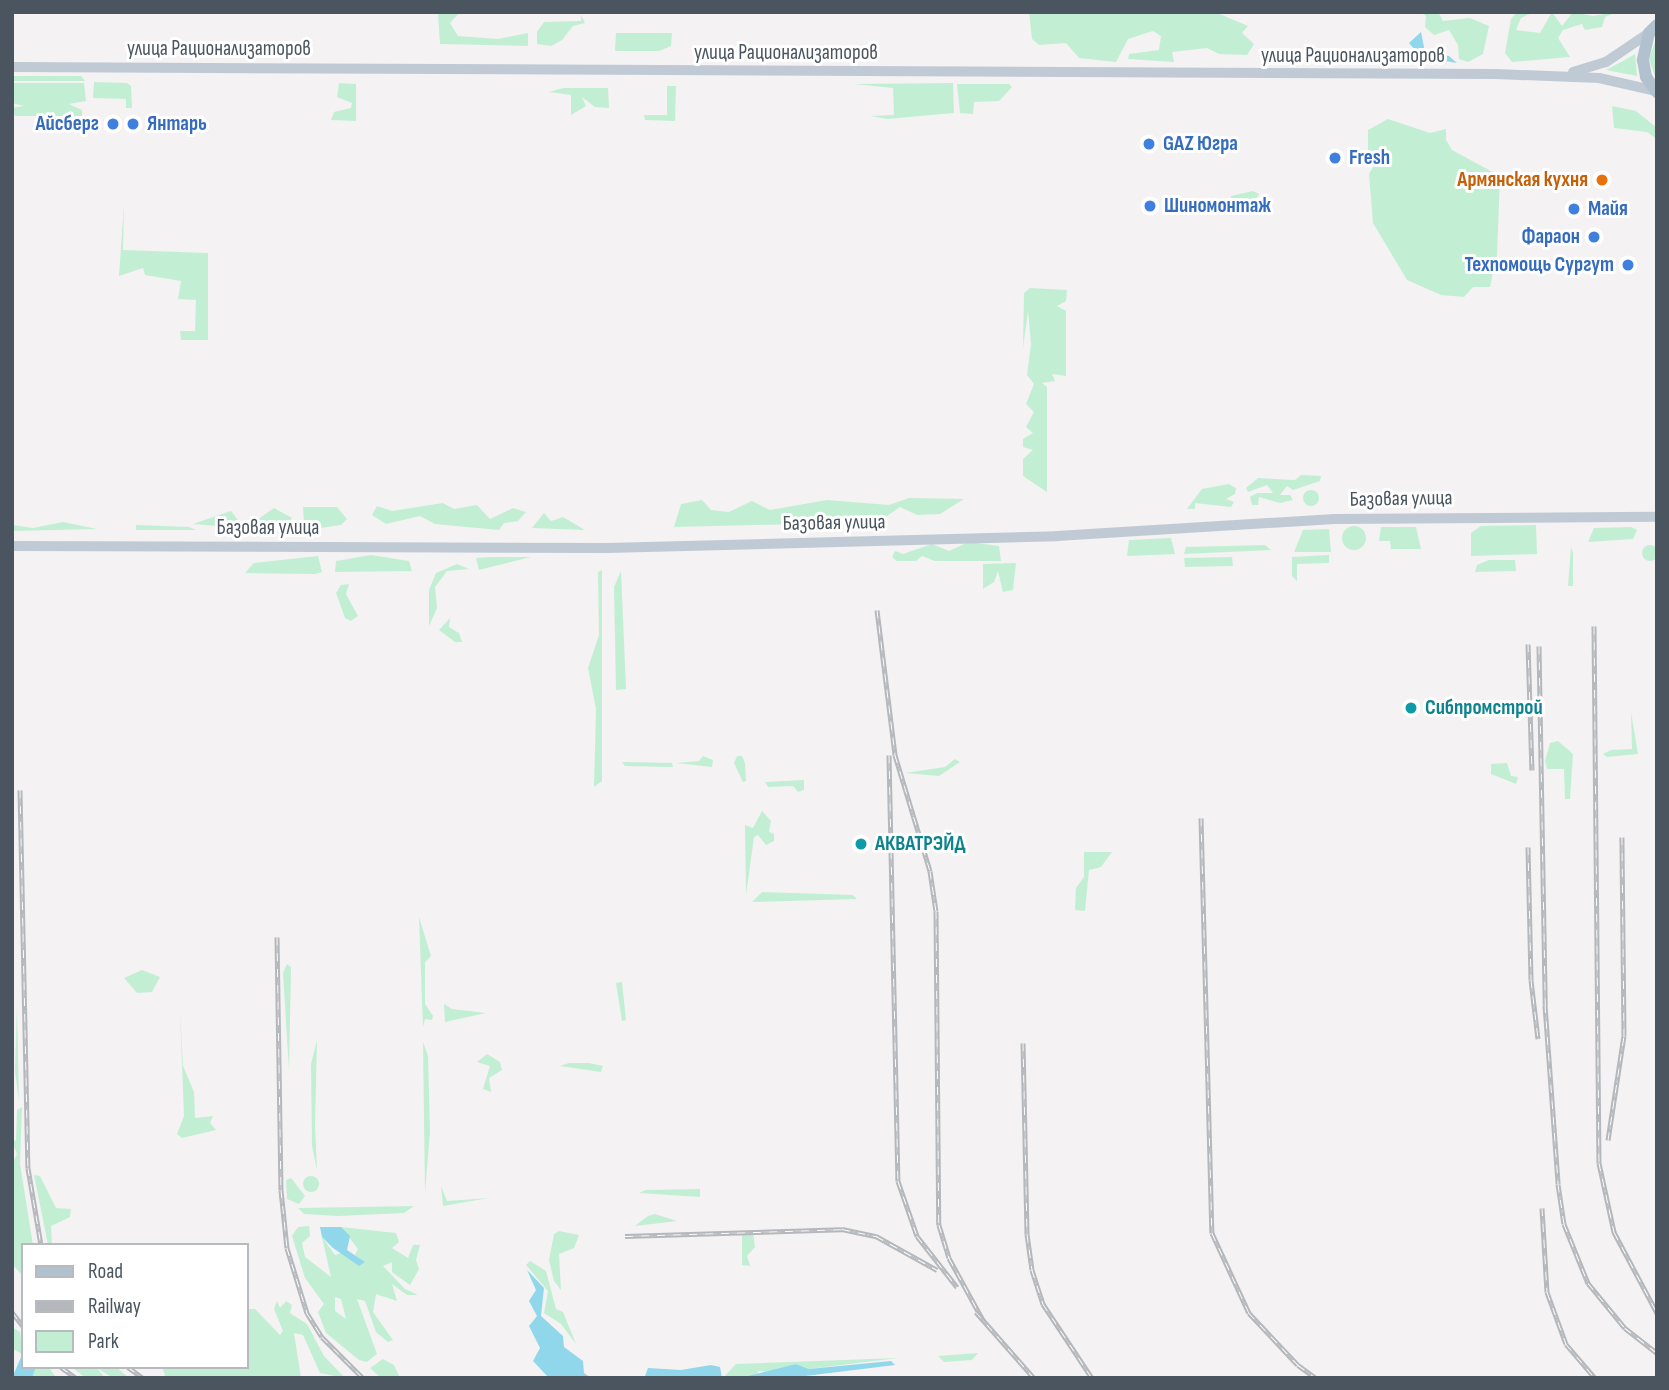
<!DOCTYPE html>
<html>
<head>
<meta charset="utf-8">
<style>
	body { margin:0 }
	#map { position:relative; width:1669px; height:1390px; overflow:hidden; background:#f4f2f2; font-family:"Sofia Sans Condensed",sans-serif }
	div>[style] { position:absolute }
	.green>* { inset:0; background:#c2efd4 }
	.round { border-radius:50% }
	.water>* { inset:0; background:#91d7eb }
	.secondary>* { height:10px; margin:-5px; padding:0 5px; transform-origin:5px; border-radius:5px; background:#c0cad4 }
	.primary>* { height:12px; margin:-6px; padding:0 6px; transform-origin:6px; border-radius:6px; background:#b2c1cf }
	.rail>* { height:5px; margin-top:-2.5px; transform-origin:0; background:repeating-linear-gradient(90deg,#fff 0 8px,#b4b7bb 0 16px); box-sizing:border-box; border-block:2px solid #b4b7bb }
	.dots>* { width:19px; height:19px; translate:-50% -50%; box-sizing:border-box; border:4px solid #fff; border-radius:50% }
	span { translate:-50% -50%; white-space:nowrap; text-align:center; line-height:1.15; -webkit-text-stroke:6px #fff; paint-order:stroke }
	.street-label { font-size:21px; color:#4a555f }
	.shop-label { font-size:21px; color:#366cbe; font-weight:700 }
	.right { translate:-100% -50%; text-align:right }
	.left { translate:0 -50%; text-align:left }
	.food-label { font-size:21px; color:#c56008; font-weight:700 }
	.culture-label { font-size:21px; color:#0d838f; font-weight:700 }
	.frame { position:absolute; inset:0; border:14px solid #4a555f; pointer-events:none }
	.legend { position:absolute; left:21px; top:1243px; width:228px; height:126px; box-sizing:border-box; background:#fff; border:2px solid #b7bbbf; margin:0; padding:9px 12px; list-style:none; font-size:21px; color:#4a555f }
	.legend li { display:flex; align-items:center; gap:14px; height:35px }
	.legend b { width:35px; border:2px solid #b7bbbf }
</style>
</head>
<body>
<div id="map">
	<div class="green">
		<i style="clip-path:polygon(460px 12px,450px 23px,458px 36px,498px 39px,528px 33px,528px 46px,440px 44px,438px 13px)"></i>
		<i style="clip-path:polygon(1029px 12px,1215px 12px,1248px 26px,1242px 33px,1254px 44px,1247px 55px,1219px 54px,1207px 48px,1172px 52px,1174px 62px,1128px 59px,1129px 54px,1159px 50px,1161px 36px,1153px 31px,1128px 39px,1116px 62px,1079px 58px,1066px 43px,1039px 45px,1032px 39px)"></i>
		<i style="clip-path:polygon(1421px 12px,1438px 12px,1443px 21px,1470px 18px,1489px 26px,1483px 54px,1468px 62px,1459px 59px,1458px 45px,1449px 30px,1434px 35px,1425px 27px,1426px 16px)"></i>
		<i style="clip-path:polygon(1517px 12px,1534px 12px,1521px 18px,1516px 30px,1540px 33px,1552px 12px,1562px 26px,1573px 12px,1593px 16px,1616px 12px,1605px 17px,1602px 27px,1585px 30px,1582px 24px,1563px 30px,1558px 38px,1570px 57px,1512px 62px,1505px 53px,1511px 19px)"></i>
		<i style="clip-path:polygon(581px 15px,585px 23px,573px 26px,562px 40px,551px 46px,537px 44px,537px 32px,544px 22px,581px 21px)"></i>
		<i style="clip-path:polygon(616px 33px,672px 33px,671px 46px,659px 51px,615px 51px)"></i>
		<i style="clip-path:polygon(1657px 36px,1657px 82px,1649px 59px)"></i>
		<i style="clip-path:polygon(1635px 54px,1637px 76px,1606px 70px,1623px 61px)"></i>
		<i style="clip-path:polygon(12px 76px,81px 76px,85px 81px,12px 81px)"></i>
		<i style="clip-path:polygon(94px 82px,127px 83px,131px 86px,132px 108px,126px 108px,126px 99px,93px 98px)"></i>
		<i style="clip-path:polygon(12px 83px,84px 83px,86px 101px,69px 104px,82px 110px,82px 116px,15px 116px,12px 108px,24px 106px,12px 103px)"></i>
		<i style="clip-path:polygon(339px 83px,356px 84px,356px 121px,331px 120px,334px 112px,351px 108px,352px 103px,337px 97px)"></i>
		<i style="clip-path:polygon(953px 83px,954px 113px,887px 119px,871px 116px,894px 115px,893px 88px,854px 84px)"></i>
		<i style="clip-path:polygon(957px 84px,1009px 84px,1012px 87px,999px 101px,974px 102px,973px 114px,960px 113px)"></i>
		<i style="clip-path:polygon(667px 86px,676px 86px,675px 121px,645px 120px,644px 115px,667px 115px)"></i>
		<i style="clip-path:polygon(563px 88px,608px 88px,609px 108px,595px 107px,582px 97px,586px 106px,571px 115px,571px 95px,549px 92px)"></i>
		<i style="clip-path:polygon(1612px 106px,1636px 111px,1657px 128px,1657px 139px,1647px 132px,1614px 128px)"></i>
		<i style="clip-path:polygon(1388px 119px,1430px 133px,1446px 129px,1446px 140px,1452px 150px,1500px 176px,1497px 255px,1490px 287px,1473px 287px,1464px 297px,1441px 295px,1407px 280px,1373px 223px,1369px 174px,1375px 164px,1368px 151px,1368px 130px)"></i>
		<i style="clip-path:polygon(1253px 191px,1259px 194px,1249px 209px,1231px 206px,1231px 196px)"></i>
		<i style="clip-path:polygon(124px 204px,123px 250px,208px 253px,208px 340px,181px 340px,180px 331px,195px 331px,196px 300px,178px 299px,181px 281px,145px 275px,143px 268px,119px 276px)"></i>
		<i style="clip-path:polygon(1030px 288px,1067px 290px,1066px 301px,1057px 306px,1066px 311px,1066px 376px,1052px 374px,1055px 381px,1042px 383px,1047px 387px,1047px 492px,1023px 476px,1023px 459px,1033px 450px,1023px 447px,1023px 439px,1033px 433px,1026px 427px,1034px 412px,1026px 404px,1034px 384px,1027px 375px,1031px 344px,1028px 311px,1023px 348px,1024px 293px)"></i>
		<i style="clip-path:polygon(1301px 475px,1321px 476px,1320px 481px,1293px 490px,1287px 486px,1280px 495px,1290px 495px,1293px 500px,1280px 503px,1259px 497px,1258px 505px,1252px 505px,1250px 497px,1257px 493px,1273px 493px,1267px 485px,1248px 492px,1246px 488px,1258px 478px,1295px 480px)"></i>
		<i style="clip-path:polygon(1229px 484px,1236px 488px,1235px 494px,1226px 499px,1234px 502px,1231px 507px,1195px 503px,1195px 509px,1187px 509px,1202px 489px)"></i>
		<i class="round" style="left:1303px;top:490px;width:16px;height:16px"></i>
		<i style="clip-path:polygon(909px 498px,964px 499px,940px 514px,917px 515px,900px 507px,887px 516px,842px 523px,674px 527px,681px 504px,702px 500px,711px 510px,729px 512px,752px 501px,770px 510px,827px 500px,889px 505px)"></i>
		<i style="clip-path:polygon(443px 503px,454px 509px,477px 505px,490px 519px,513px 508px,526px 512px,518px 521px,504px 523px,499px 530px,435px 524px,420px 516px,386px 524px,372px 515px,377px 506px,392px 511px)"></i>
		<i style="clip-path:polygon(303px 507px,337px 507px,347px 519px,341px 525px,320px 528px,304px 522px)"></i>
		<i style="clip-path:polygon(274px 508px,292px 518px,286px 525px,254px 522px)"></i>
		<i style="clip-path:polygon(231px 511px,238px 520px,231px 527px,193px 524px)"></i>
		<i style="clip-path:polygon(544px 513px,551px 521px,563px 517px,585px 530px,532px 528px)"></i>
		<i style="clip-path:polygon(63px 522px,97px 529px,12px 531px,12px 525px,33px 528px)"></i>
		<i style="clip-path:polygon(136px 525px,189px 527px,196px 530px,136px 530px)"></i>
		<i style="clip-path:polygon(1536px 525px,1537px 554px,1471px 556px,1471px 533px,1481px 526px)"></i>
		<i class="round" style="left:1342px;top:526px;width:24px;height:24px"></i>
		<i style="clip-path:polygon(1381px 527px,1416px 527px,1421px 549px,1391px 549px,1390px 541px,1379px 541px)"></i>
		<i style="clip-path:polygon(1631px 527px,1637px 530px,1633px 539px,1588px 542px,1594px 528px)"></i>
		<i style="clip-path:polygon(1329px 529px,1331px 552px,1294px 552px,1303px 530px)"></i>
		<i style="clip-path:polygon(1171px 538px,1175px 554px,1127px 556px,1129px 540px)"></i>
		<i style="clip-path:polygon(969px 542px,999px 546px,1001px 561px,935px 561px,922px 556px,916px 561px,897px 561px,892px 557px,895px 551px,903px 554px,932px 544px,949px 551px)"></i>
		<i class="round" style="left:1642px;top:545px;width:16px;height:16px"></i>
		<i style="clip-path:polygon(1265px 545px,1271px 550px,1184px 554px,1186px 547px)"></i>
		<i style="clip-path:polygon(1571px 547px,1573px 553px,1573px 586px,1568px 586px)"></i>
		<i style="clip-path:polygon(371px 555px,409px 561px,412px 571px,335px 572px,336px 561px)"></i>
		<i style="clip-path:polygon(1329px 555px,1329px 563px,1297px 564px,1297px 581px,1292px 576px,1292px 557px)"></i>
		<i style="clip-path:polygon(318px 556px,322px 572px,315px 574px,245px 573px,254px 563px)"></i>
		<i style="clip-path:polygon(492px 557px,531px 557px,479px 570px,476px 558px)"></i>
		<i style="clip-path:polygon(1232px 557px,1233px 566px,1185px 567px,1184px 558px)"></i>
		<i style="clip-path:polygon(1489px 560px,1515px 560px,1516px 571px,1475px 572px,1477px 565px)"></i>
		<i style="clip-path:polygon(1016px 563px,1013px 590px,1003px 592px,998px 571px,994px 582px,983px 589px,983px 564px)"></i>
		<i style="clip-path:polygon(457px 564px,469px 569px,447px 571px,435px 587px,437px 608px,429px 626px,429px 590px,436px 573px)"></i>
		<i style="clip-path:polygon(602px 570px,602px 781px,594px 787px,596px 709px,588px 668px,599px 635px,598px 572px)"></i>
		<i style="clip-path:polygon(621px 571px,626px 689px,616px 690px,614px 587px)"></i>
		<i style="clip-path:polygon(349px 584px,346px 594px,358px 616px,351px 621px,345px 618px,336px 593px,341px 585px)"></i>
		<i style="clip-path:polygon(450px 618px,449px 627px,459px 633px,462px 642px,455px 642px,439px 630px)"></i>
		<i style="clip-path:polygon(1631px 712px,1638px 754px,1607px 757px,1603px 754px,1611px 750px,1632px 749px)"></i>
		<i style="clip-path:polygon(1558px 741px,1573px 754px,1570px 799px,1565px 799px,1564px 769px,1547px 769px,1545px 761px,1550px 743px)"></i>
		<i style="clip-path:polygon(703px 756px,713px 760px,712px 767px,676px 763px,699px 761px)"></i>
		<i style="clip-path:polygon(737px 756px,742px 756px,745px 763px,746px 781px,743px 782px,734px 763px)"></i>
		<i style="clip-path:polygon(955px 759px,960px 762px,939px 776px,905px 773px,945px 767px)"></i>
		<i style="clip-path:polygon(622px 762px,672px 763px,673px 767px,625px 766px)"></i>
		<i style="clip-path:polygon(1507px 763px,1511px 776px,1518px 777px,1516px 784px,1491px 774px,1491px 764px)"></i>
		<i style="clip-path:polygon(804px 780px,804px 790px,798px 792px,793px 786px,768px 787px,765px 782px)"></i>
		<i style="clip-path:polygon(762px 811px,771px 821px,769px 832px,774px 834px,774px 841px,766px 845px,758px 835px,754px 837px,746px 895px,745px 825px,753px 828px)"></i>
		<i style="clip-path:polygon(1084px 852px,1112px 852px,1101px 867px,1089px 870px,1085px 911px,1075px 910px,1076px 888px,1084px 877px)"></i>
		<i style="clip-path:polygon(762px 892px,853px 895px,857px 899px,752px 902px)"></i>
		<i style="clip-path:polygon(419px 917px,431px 956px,425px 962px,425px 1004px,433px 1016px,432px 1020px,425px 1019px,423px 1027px)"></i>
		<i style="clip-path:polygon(287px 964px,291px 967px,289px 1070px,283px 973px)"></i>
		<i style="clip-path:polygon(142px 970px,160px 977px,152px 992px,137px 993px,124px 978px)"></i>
		<i style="clip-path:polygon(622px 982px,626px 1020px,622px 1021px,616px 983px)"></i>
		<i style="clip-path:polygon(444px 1004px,452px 1009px,486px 1013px,445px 1022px)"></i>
		<i style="clip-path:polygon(17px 1006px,19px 1102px,15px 1071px)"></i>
		<i style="clip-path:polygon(180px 1010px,183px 1066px,194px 1092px,195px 1118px,213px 1116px,210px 1123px,216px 1130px,182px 1138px,177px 1134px,184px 1116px)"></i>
		<i style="clip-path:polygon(317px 1040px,315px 1124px,317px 1170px,312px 1146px,311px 1064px)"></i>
		<i style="clip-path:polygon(423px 1042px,428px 1056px,430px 1132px,425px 1193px)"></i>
		<i style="clip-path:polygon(487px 1054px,500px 1062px,502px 1070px,489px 1078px,491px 1092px,483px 1089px,490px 1066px,477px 1062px)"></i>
		<i style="clip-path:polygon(569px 1063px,589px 1063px,603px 1066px,601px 1072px,560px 1066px)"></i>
		<i style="clip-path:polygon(22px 1107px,20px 1164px,33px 1245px,23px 1245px,23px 1276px,12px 1264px,12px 1164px,17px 1154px,12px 1142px,16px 1140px,17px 1110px)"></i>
		<i style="clip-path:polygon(34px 1175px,40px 1176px,56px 1208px,71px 1209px,70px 1217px,51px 1226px,52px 1245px,48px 1245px)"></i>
		<i class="round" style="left:303px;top:1176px;width:16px;height:16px"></i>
		<i style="clip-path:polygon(291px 1178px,305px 1196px,299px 1204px,287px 1199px,286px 1180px)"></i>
		<i style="clip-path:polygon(441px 1186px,447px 1201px,489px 1198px,443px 1206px)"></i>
		<i style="clip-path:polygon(700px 1189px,700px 1197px,639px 1193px,646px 1190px)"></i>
		<i style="clip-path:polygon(414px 1206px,404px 1213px,338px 1216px,304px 1214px,298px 1208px)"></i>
		<i style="clip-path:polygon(655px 1214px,677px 1221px,635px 1226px,648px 1216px)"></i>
		<i style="clip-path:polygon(evenodd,309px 1226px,310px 1236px,302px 1243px,305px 1257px,331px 1277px,322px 1237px,335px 1255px,344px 1252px,359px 1266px,364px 1262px,355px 1255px,358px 1249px,341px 1227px,396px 1233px,399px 1242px,392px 1248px,408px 1258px,413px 1245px,420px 1245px,416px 1260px,419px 1269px,410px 1285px,392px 1272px,392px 1262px,383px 1266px,405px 1289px,418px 1295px,407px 1295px,392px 1284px,397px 1301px,376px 1294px,373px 1312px,393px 1340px,388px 1342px,376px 1332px,365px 1301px,357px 1299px,377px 1354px,367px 1362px,359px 1360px,326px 1333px,318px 1312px,324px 1304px,305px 1278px,292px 1236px,298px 1227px,309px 1226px,335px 1297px,341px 1299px,346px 1319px,335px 1311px,335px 1297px)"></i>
		<i style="clip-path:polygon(559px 1231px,579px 1235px,574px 1248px,559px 1254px,561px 1290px,554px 1281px,549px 1260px,554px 1234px)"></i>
		<i style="clip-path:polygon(753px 1233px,755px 1247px,747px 1256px,750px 1266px,742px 1265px,742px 1234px)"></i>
		<i style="clip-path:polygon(530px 1261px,546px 1271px,556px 1309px,563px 1312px,576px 1344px,561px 1324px,544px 1313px,548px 1291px,526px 1265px)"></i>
		<i style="clip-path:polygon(277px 1301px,280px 1308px,286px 1301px,292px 1305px,290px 1313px,307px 1324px,324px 1356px,345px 1378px,320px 1373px,303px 1335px,294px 1333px,301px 1378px,166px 1378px,162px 1367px,247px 1367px,247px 1309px,255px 1309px,280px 1335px,283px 1331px,274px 1309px)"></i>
		<i style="clip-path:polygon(12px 1327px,20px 1332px,23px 1355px,12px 1348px)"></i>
		<i style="clip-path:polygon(978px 1353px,972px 1360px,944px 1362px,938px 1356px)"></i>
		<i style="clip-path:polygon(898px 1358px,809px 1369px,796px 1364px,775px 1372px,758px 1371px,757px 1376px,723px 1378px,736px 1364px)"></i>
		<i style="clip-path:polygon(383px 1359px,394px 1365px,400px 1378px,381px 1378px,370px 1368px)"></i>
		<i style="clip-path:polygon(36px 1367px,50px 1369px,55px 1376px,65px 1377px,32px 1378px)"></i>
		<i style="clip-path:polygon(71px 1367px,116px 1367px,129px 1378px,113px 1378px,97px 1368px,105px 1378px,86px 1378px)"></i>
	</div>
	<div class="water">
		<i style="clip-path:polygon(1421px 32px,1425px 52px,1449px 56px,1457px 63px,1421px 57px,1409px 43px)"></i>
		<i style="clip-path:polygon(320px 1227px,341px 1227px,350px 1236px,347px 1250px,365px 1262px,359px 1266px,333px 1248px,322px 1237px)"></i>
		<i style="clip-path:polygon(527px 1270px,544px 1288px,541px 1316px,563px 1336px,564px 1347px,583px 1361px,584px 1373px,591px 1378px,549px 1378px,533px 1361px,540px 1348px,529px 1326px,537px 1316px,529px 1301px,536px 1290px)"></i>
		<i style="clip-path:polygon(22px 1355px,23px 1367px,36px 1367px,32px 1378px,12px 1378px)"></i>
		<i style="clip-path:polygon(891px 1361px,895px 1365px,789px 1378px,740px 1378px,796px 1364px,809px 1369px)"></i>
		<i style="clip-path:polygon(711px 1365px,720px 1367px,722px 1378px,627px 1378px,645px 1376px,648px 1368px,681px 1370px)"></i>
	</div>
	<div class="secondary">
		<i style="left:12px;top:67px;width:1484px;rotate:0.27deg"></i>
		<i style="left:1496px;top:74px;width:103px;rotate:2.2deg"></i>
		<i style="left:1599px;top:78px;width:58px;rotate:12.8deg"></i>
		<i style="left:1573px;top:72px;width:34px;rotate:-17deg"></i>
		<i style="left:1606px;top:62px;width:52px;rotate:-34deg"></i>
		<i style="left:12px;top:546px;width:595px;rotate:0.19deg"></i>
		<i style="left:607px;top:548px;width:450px;rotate:-1.5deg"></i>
		<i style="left:1057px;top:536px;width:278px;rotate:-3.5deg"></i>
		<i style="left:1334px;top:519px;width:323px;rotate:-0.4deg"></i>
	</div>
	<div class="primary">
		<i style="left:1657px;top:25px;width:11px;rotate:135deg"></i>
		<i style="left:1649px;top:33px;width:28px;rotate:103deg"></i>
		<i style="left:1643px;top:60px;width:17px;rotate:80deg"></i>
		<i style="left:1646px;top:77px;width:19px;rotate:54deg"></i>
	</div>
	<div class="rail">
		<i style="left:877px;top:610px;width:146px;rotate:82.9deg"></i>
		<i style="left:895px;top:755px;width:121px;rotate:73.2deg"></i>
		<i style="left:930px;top:871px;width:40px;rotate:81.5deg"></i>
		<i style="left:936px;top:911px;width:314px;rotate:89.5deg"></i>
		<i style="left:939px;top:1225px;width:34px;rotate:73deg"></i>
		<i style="left:949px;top:1258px;width:71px;rotate:61.3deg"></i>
		<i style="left:1594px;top:626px;width:537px;rotate:89.47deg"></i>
		<i style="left:1599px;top:1163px;width:71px;rotate:77.7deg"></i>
		<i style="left:1614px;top:1232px;width:92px;rotate:62deg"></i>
		<i style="left:1528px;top:644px;width:126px;rotate:88.2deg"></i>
		<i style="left:1539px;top:646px;width:359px;rotate:89deg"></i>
		<i style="left:1545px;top:1005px;width:179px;rotate:85.8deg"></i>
		<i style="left:1558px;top:1184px;width:40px;rotate:81.5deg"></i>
		<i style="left:1564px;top:1224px;width:64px;rotate:67.9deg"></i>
		<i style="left:1588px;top:1283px;width:58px;rotate:50.6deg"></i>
		<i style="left:1625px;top:1328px;width:41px;rotate:38deg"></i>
		<i style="left:889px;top:755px;width:426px;rotate:88.8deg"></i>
		<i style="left:898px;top:1181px;width:58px;rotate:70.9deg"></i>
		<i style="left:917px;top:1236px;width:65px;rotate:51.9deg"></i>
		<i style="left:20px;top:790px;width:378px;rotate:88.8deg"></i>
		<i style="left:28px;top:1168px;width:78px;rotate:80.4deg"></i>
		<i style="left:1201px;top:818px;width:415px;rotate:88.5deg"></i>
		<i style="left:1212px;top:1233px;width:88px;rotate:65.2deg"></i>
		<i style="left:1249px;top:1313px;width:71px;rotate:46.7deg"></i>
		<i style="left:1298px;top:1365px;width:22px;rotate:36deg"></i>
		<i style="left:1528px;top:847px;width:133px;rotate:88.7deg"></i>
		<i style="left:1531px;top:980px;width:59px;rotate:83.2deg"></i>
		<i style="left:277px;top:937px;width:253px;rotate:89.1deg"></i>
		<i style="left:281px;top:1190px;width:58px;rotate:84.1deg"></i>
		<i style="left:287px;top:1248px;width:68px;rotate:72.9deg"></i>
		<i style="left:307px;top:1313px;width:28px;rotate:58deg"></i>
		<i style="left:322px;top:1337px;width:58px;rotate:45deg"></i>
		<i style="left:1023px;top:1043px;width:191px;rotate:88.8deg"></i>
		<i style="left:1027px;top:1234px;width:36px;rotate:82deg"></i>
		<i style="left:1032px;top:1270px;width:36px;rotate:72deg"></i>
		<i style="left:1043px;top:1304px;width:89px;rotate:56.5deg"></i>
		<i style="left:1608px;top:1140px;width:105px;rotate:-81.3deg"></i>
		<i style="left:1624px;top:1036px;width:199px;rotate:-90.6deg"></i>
		<i style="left:1542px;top:1208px;width:84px;rotate:86.6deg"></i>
		<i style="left:1547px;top:1292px;width:55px;rotate:69.9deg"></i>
		<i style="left:1566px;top:1344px;width:45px;rotate:49.5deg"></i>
		<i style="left:625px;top:1236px;width:217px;rotate:-1.8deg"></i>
		<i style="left:842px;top:1229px;width:35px;rotate:12deg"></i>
		<i style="left:876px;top:1236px;width:70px;rotate:29.1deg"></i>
		<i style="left:12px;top:1312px;width:18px;rotate:52deg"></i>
		<i style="left:976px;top:1312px;width:88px;rotate:48.7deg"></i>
		<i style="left:61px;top:1367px;width:19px;rotate:36deg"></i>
		<i style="left:128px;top:1367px;width:19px;rotate:36deg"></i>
	</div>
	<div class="dots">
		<i style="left:113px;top:124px;background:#3f7fe0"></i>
		<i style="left:133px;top:124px;background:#3f7fe0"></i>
		<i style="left:1149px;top:144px;background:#3f7fe0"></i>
		<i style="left:1335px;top:158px;background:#3f7fe0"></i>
		<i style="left:1602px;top:180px;background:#e8710a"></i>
		<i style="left:1150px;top:206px;background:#3f7fe0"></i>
		<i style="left:1574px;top:209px;background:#3f7fe0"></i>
		<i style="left:1594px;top:237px;background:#3f7fe0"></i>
		<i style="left:1628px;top:265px;background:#3f7fe0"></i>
		<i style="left:1411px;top:708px;background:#0f9aa8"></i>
		<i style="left:861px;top:844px;background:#0f9aa8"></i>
	</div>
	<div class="street-label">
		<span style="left:219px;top:49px">улица Рационализаторов</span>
		<span style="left:786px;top:53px">улица Рационализаторов</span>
		<span style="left:1353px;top:56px">улица Рационализаторов</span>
		<span style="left:1401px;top:499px;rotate:-1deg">Базовая улица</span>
		<span style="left:834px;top:523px;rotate:-1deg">Базовая улица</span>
		<span style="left:268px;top:528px">Базовая улица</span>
	</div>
	<div class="shop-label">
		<span class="right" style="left:99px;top:124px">Айсберг</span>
		<span class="left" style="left:147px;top:124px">Янтарь</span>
		<span class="left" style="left:1163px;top:144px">GAZ Югра</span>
		<span class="left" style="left:1349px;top:158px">Fresh</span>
		<span class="left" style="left:1164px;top:206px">Шиномонтаж</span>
		<span class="left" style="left:1588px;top:209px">Майя</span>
		<span class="right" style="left:1580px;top:237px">Фараон</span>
		<span class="right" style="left:1614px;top:265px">Техпомощь Сургут</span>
	</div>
	<div class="food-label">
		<span class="right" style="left:1588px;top:180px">Армянская кухня</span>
	</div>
	<div class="culture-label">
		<span class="left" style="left:1425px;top:708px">Сибпромстрой</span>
		<span class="left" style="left:875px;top:844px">АКВАТРЭЙД</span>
	</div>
	<div class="frame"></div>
	<ul class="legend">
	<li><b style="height:9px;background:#b2c1cf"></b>Road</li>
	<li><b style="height:9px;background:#b4b7bb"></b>Railway</li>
	<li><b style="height:19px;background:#c2efd4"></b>Park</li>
	</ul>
</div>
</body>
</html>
